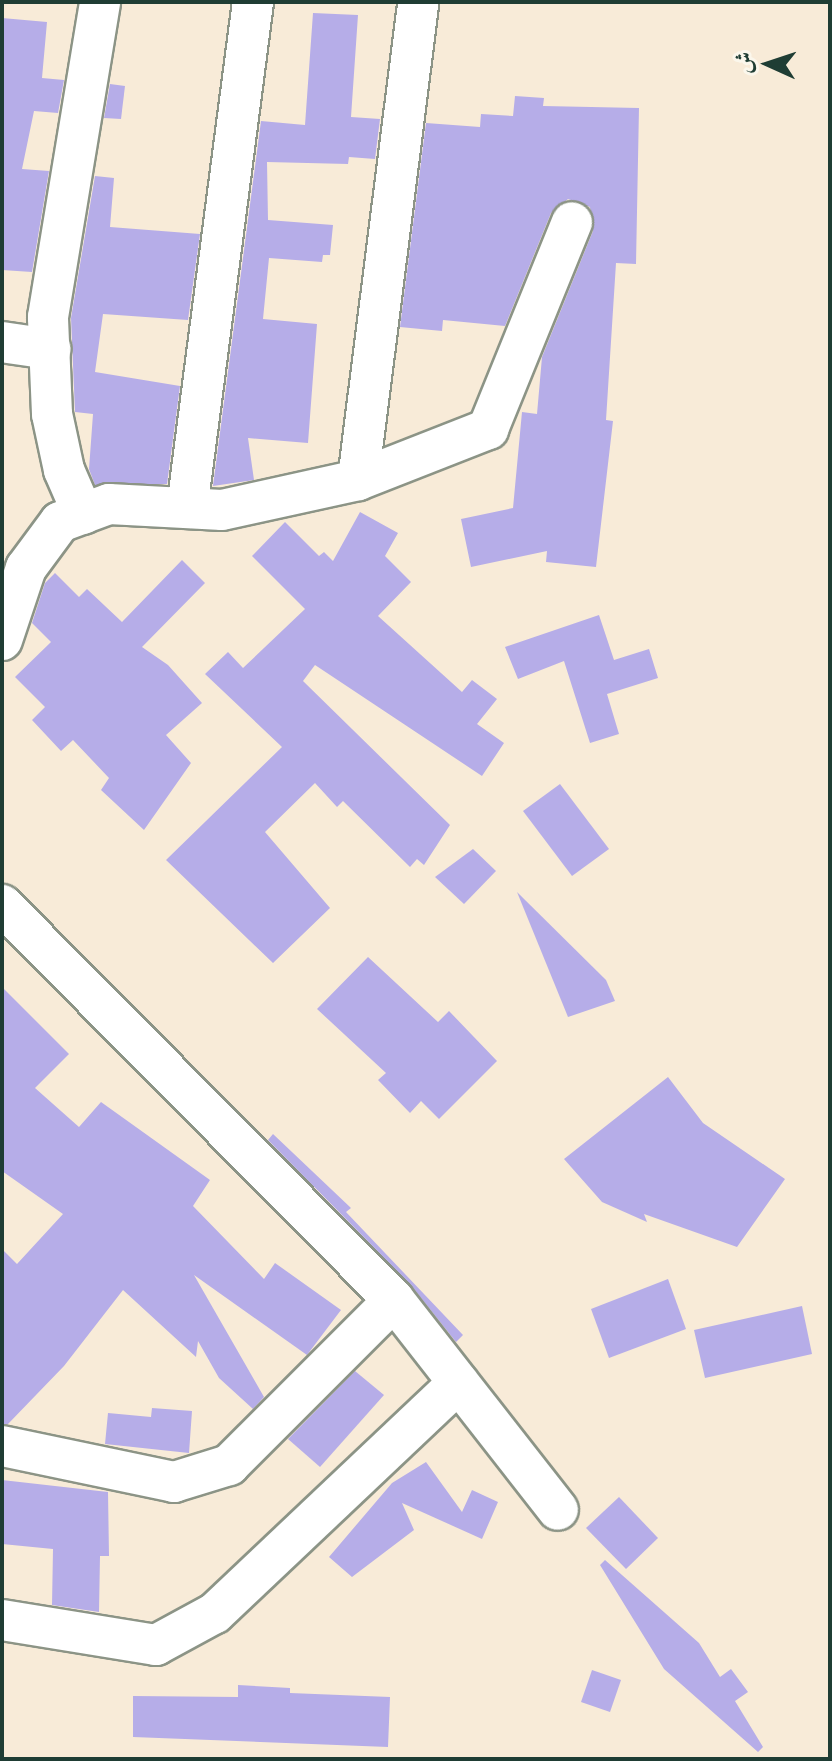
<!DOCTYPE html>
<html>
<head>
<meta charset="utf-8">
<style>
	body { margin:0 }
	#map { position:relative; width:832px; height:1761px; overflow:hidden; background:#f8ebd8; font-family:"IM FELL French Canon",Amiri,serif }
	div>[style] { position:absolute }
	.building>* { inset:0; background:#b6ade8 }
	.roads { filter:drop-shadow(2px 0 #8c9486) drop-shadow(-2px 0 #8c9486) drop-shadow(0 2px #8c9486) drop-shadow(0 -2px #8c9486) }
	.minor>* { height:40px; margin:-20px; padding:0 20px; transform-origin:20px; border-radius:20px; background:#fff }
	span { translate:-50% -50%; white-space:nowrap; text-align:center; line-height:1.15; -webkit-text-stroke:6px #fbf7ec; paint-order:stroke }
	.frame { position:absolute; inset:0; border:4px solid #1f3d34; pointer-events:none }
	.north { position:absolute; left:728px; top:24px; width:80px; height:80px; -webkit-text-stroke:6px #fbf7ec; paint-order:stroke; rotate:273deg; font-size:22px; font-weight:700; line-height:32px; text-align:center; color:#1f3d34 }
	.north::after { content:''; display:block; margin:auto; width:28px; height:36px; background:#1f3d34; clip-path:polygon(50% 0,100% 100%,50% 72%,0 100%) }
</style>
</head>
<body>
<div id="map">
	<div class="building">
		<i style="clip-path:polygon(313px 13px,358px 15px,351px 117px,380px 119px,375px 159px,349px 157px,348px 164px,267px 162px,268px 220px,333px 225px,330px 255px,323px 255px,322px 262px,269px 258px,263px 319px,317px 324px,308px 443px,248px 438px,254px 480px,213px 486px,261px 121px,305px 125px)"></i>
		<i style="clip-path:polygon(2px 18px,47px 22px,42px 78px,64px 80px,58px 113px,34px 111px,22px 169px,49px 171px,32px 272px,2px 270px)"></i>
		<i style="clip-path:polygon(110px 84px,125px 86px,121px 119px,104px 118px)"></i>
		<i style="clip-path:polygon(515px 96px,544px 98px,543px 106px,639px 108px,636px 264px,616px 263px,606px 420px,613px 421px,596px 567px,546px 562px,547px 551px,471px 567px,461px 519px,513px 508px,522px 412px,537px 414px,542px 357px,593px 231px,590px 207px,568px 199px,551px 213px,505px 326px,443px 320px,442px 331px,400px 327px,426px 123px,480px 127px,481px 114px,513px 116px)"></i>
		<i style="clip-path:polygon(95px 176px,114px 178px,110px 227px,200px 234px,188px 320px,103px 314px,95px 372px,180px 386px,167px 484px,95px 485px,89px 469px,93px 414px,75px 412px,71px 318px)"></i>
		<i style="clip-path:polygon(360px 512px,398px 533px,385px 556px,411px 582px,378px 616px,462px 692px,472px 680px,497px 699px,477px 724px,504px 743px,482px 776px,315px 665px,303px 681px,450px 825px,424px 865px,417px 859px,410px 867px,343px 801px,337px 807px,315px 783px,265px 832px,330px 908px,273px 963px,166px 860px,282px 747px,205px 674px,228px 652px,243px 668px,305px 609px,252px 556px,285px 522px,319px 556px,324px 552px,333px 561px)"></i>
		<i style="clip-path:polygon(182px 560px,205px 583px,142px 647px,168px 665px,202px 703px,166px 735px,191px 763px,144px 830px,101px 790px,109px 778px,73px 740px,61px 751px,32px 720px,45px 707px,15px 677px,51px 642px,32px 623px,45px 583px,55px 573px,79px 597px,87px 589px,122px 622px)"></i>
		<i style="clip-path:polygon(599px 615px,614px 660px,649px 649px,658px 678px,607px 694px,619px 734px,590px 743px,564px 661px,518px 679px,505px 647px)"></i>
		<i style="clip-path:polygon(560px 784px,609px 849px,572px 876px,523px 811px)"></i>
		<i style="clip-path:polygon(473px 849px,496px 871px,464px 904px,435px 877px)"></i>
		<i style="clip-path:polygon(517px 892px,606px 980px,615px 1001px,568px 1017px)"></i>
		<i style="clip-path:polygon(368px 957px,438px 1022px,449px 1011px,497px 1061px,439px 1119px,421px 1101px,410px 1113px,378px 1080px,386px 1073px,317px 1009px)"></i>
		<i style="clip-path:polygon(2px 987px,69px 1054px,35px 1088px,79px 1127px,101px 1102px,210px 1180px,193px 1206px,264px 1279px,275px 1263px,341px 1310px,307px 1355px,194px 1275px,264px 1397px,253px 1409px,219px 1378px,198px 1341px,196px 1357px,123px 1290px,64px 1366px,8px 1424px,2px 1424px,2px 1249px,17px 1264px,63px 1214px,2px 1171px)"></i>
		<i style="clip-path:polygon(668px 1077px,703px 1123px,785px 1179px,737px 1247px,644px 1214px,647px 1222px,602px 1202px,564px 1159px)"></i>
		<i style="clip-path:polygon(273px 1134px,351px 1208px,346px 1212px,463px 1335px,456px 1342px,410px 1284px,268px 1140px)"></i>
		<i style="clip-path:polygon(668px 1279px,686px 1329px,609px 1358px,591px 1309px)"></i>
		<i style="clip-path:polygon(802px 1306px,812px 1354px,705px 1378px,694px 1330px)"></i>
		<i style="clip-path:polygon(355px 1371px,384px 1395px,320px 1467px,288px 1439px)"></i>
		<i style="clip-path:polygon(152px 1408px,192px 1411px,189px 1453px,105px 1444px,108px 1413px,151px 1417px)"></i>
		<i style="clip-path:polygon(426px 1462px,462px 1512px,472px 1490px,498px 1502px,482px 1539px,402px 1503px,414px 1530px,352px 1577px,329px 1557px,392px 1483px)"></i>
		<i style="clip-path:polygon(2px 1480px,108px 1492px,109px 1556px,100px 1556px,99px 1612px,52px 1605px,53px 1549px,2px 1544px)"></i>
		<i style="clip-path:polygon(619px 1497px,658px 1538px,626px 1569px,586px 1528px)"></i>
		<i style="clip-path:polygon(605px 1560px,699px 1643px,720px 1677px,731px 1669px,748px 1692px,735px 1701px,763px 1747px,758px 1752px,664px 1669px,600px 1565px)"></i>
		<i style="clip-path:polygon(592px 1670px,621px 1680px,610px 1712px,581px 1702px)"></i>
		<i style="clip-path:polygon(238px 1685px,290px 1688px,290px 1693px,390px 1697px,388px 1747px,133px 1737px,133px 1696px,238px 1697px)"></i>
	</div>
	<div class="roads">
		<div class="minor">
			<i style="left:2px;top:342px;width:49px;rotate:8.3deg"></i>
			<i style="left:358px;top:480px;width:482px;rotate:-82.8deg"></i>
			<i style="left:187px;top:508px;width:510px;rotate:-82.57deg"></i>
			<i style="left:83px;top:514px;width:48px;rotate:-113.4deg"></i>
			<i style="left:64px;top:470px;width:57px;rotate:-102.1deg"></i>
			<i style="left:52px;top:414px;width:97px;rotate:-92.4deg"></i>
			<i style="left:48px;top:317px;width:319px;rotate:-80.6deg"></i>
			<i style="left:2px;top:640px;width:76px;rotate:-71.6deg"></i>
			<i style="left:26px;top:568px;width:57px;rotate:-53.5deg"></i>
			<i style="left:60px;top:522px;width:52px;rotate:-20.2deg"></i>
			<i style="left:109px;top:504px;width:113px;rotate:3deg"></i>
			<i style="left:222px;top:510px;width:139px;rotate:-12.4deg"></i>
			<i style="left:358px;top:480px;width:140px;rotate:-21.4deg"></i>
			<i style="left:488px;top:429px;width:223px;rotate:-67.9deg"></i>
			<i style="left:2px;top:905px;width:556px;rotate:45.22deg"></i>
			<i style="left:394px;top:1300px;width:266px;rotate:52deg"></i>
			<i style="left:2px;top:1446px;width:176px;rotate:11.8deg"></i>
			<i style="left:174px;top:1482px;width:58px;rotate:-17.2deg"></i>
			<i style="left:229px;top:1465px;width:233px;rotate:-45deg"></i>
			<i style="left:2px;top:1620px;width:156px;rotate:9.2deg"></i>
			<i style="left:156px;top:1645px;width:67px;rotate:-28.5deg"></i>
			<i style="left:215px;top:1613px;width:335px;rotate:-43.4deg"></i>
		</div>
	</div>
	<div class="frame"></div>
	<div class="north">ش</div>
</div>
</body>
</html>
